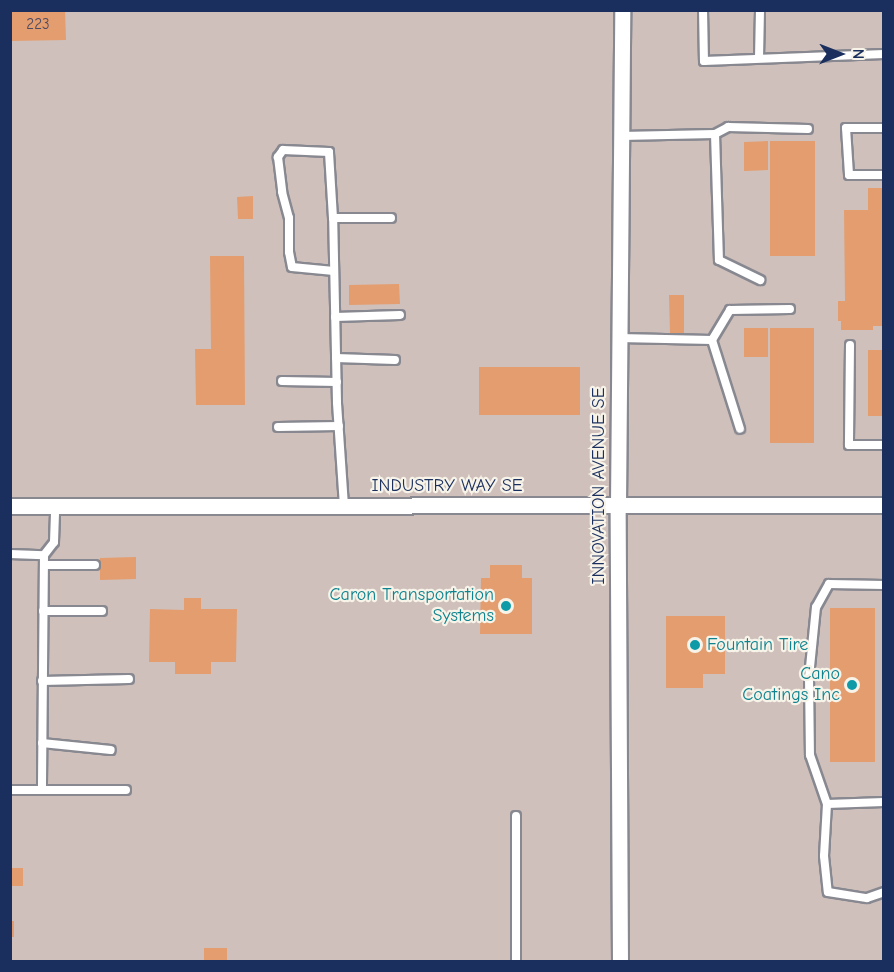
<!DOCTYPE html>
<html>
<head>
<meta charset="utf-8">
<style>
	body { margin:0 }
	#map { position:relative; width:894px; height:972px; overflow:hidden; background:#f4e0c4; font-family:"Comic Neue",sans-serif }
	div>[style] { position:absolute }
	.industrial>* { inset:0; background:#cfc0bb }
	.building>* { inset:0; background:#e49d6e }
	.roads { filter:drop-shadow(2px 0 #888891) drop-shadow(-2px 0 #888891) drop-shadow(0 2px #888891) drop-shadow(0 -2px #888891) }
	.service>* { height:8px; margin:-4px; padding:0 4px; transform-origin:4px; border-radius:4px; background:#fff }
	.minor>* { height:15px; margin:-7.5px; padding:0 7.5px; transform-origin:7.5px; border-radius:7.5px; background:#fff }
	.dots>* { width:16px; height:16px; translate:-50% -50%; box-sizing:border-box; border:3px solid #f7f3e8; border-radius:50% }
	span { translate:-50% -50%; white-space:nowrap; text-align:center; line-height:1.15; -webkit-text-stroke:4.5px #f7f3e8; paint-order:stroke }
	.number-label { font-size:15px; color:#4d4a62 }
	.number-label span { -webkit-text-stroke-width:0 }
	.street-label { font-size:18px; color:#1b2f5e }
	.culture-label { font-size:18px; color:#0d838f }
	.right { translate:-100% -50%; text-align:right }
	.left { translate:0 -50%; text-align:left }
	.frame { position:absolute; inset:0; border:12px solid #1b2f5e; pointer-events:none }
	.north { position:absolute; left:810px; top:24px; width:60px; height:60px; -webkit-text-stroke:4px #f7f3e8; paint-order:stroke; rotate:90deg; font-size:16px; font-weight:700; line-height:24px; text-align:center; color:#1b2f5e }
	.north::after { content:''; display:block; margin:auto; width:21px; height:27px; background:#1b2f5e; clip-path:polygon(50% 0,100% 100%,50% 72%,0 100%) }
</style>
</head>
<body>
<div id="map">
	<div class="industrial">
		<i style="clip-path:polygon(11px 11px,883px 11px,883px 961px,11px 961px)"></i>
	</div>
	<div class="building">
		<i style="clip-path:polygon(10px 10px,65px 10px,66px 40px,10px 41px)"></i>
		<i style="clip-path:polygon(768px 141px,768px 170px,744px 171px,744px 142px)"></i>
		<i style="clip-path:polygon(770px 141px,815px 141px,815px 256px,770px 256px)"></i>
		<i style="clip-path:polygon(868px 188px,884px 188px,884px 326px,873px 326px,873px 330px,841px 330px,841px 321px,838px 321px,838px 301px,845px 301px,844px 210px,868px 210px)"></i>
		<i style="clip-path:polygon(253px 196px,253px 219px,238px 219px,237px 197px)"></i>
		<i style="clip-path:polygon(210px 256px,244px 256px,245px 405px,196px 405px,195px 349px,211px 349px)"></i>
		<i style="clip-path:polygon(399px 284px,400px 304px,349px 305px,349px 285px)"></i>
		<i style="clip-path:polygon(669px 295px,684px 295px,684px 333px,670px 333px)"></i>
		<i style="clip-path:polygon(744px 328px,768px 328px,768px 357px,744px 357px)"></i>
		<i style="clip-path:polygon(770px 328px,814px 328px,814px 443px,770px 443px)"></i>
		<i style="clip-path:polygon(868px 350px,884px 350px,884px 416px,868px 416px)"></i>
		<i style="clip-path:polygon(479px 367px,580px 367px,580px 415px,479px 415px)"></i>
		<i style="clip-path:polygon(136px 557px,136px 579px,100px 580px,100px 558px)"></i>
		<i style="clip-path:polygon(490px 565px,522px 565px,522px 578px,532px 578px,532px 634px,480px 634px,481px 578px,490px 578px)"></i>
		<i style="clip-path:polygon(184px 598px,201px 598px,201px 609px,237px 609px,236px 662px,211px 662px,211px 674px,175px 674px,175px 662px,149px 662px,150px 609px,184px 610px)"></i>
		<i style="clip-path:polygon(830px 608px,875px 608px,875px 762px,830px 762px)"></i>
		<i style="clip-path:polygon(666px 616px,725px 616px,725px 674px,703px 674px,703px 688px,666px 688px)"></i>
		<i style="clip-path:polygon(10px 868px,23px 868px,23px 886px,10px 886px)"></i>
		<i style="clip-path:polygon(10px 921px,14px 921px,14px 937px,10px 937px)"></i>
		<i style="clip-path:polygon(204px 948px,227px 948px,227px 962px,204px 962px)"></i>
	</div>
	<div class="roads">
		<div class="service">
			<i style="left:703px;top:10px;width:51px;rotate:88.9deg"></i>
			<i style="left:704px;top:61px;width:180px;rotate:-2.2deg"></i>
			<i style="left:759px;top:58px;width:48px;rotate:-88.8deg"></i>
			<i style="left:884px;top:128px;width:38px;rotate:180deg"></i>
			<i style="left:846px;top:128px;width:47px;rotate:86.3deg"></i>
			<i style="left:849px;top:175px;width:35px"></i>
			<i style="left:715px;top:134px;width:15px;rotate:-28deg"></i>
			<i style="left:728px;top:127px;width:80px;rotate:1.4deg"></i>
			<i style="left:621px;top:136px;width:94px;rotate:-1.2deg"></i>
			<i style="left:715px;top:134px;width:126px;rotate:88.2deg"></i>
			<i style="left:719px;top:260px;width:46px;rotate:26deg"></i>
			<i style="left:333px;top:218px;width:66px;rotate:-93.5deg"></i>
			<i style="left:329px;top:152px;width:46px;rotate:-177.5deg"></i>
			<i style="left:283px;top:150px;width:9px;rotate:126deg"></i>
			<i style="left:278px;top:157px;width:35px;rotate:83deg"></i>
			<i style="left:282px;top:192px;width:27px;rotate:75deg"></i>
			<i style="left:289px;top:218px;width:34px;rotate:90deg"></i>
			<i style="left:289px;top:252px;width:15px;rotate:79deg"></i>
			<i style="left:292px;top:267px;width:42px;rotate:5.4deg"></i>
			<i style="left:335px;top:317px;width:65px;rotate:-1.8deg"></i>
			<i style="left:619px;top:338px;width:93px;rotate:1.2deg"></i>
			<i style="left:712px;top:340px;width:35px;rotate:-59deg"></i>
			<i style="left:730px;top:310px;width:60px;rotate:-1deg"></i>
			<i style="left:712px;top:340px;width:93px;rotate:72.5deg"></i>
			<i style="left:850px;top:345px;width:100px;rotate:90.6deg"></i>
			<i style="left:849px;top:445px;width:35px"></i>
			<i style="left:336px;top:358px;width:59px;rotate:1.9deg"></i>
			<i style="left:282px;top:381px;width:55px;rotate:1deg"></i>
			<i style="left:278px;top:427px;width:61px;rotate:-0.9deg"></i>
			<i style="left:344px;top:506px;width:104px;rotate:-93.9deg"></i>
			<i style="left:337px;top:402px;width:184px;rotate:-91.2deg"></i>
			<i style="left:333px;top:218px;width:58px"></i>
			<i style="left:10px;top:554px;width:34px;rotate:2deg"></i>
			<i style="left:44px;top:555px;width:235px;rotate:90.5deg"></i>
			<i style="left:42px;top:790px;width:32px;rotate:180deg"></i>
			<i style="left:44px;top:555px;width:16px;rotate:-52deg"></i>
			<i style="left:54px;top:542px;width:36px;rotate:-88deg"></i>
			<i style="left:44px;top:565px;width:51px"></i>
			<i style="left:884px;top:585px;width:55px;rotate:-179deg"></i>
			<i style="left:829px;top:584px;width:26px;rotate:119deg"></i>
			<i style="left:816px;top:607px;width:70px;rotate:95.7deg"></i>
			<i style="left:809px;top:677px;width:78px;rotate:89.3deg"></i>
			<i style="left:810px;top:755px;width:52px;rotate:70.9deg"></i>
			<i style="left:827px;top:804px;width:52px;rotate:93.3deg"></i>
			<i style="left:824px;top:856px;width:36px;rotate:84deg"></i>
			<i style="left:828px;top:892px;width:39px;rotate:9deg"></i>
			<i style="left:867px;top:898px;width:18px;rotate:-19deg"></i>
			<i style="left:43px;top:611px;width:59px"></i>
			<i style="left:42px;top:681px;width:87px;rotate:-1.3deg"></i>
			<i style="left:42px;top:743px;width:69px;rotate:5.8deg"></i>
			<i style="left:42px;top:790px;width:84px"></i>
			<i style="left:827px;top:804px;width:57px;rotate:-2deg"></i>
			<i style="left:516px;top:816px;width:146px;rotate:90deg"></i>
		</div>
		<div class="minor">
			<i style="left:10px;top:506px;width:874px;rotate:-0.07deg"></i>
			<i style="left:620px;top:962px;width:457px;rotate:-90.3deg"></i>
			<i style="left:618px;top:505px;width:495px;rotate:-89.5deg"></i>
		</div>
	</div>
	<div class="dots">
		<i style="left:506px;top:606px;background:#0f9aa8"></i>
		<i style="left:695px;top:645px;background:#0f9aa8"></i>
		<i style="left:852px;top:685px;background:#0f9aa8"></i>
	</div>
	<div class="number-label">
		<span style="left:38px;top:25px">223</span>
	</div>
	<div class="street-label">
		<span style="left:447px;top:486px">INDUSTRY WAY SE</span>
		<span style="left:599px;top:486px;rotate:-90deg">INNOVATION AVENUE SE</span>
	</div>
	<div class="culture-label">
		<span class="right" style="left:494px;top:606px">Caron Transportation<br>Systems</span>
		<span class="left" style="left:707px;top:645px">Fountain Tire</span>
		<span class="right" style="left:840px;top:685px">Cano<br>Coatings Inc</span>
	</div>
	<div class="frame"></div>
	<div class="north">N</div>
</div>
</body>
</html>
